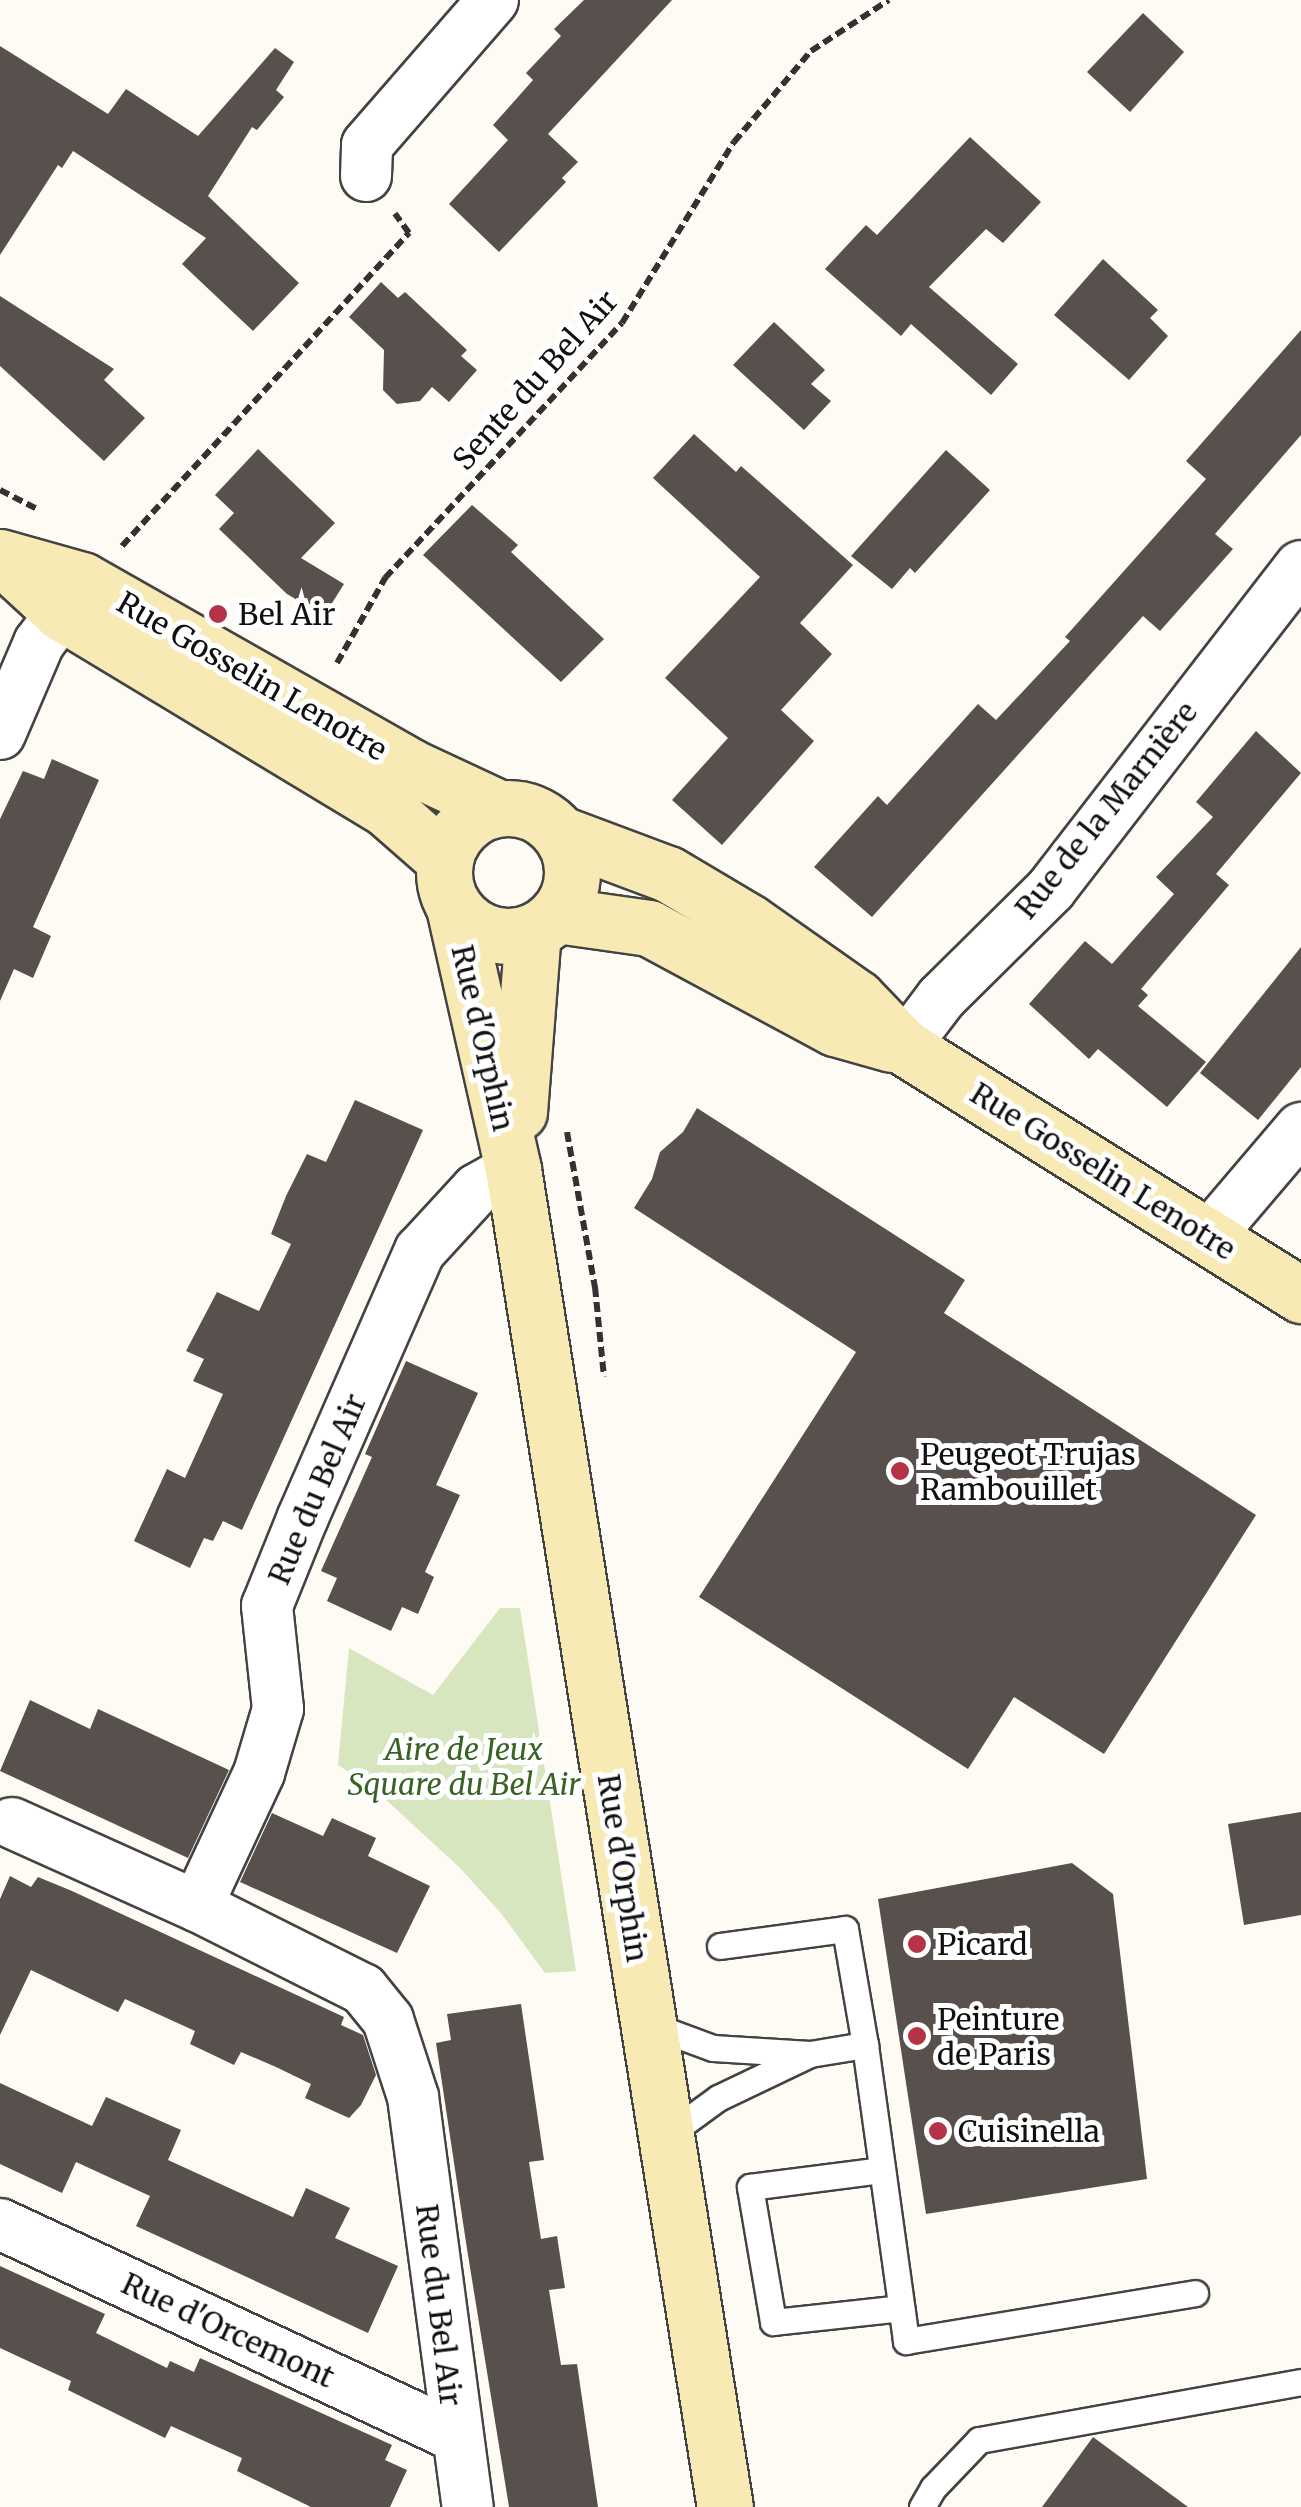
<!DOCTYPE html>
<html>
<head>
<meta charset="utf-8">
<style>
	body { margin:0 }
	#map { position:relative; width:1301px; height:2507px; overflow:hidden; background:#fefbf4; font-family:Merriweather,serif }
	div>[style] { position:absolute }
	.green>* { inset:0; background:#d7e6bf }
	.building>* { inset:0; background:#58504d }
	.path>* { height:6px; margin-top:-3px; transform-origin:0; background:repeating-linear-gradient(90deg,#323232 0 10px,transparent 0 15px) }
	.roads { filter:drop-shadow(2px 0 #434343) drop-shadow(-2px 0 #434343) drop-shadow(0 2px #434343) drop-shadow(0 -2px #434343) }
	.lane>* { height:25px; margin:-12.5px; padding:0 12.5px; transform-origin:12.5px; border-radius:12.5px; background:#fff }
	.street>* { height:50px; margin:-25px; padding:0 25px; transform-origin:25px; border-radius:25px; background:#fff }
	.secondary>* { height:55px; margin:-27.5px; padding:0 27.5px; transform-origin:27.5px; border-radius:27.5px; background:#f8eab5 }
	.secondary>.ring { margin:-27.5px; padding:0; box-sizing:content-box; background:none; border:55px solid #f8eab5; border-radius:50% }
	.dots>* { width:28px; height:28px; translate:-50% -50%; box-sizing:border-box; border:5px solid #fff; border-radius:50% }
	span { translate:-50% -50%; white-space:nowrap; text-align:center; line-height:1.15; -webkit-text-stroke:10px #fff; paint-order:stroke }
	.street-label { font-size:30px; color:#101010 }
	.poi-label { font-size:30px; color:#101010 }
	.left { translate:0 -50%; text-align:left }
	.park-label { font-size:30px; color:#386325; font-style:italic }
</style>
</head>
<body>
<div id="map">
	<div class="green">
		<i style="clip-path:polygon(500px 1608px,520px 1608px,576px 1971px,545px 1973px,500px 1912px,459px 1867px,373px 1788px,338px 1765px,349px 1648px,433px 1695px)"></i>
	</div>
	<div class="building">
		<i style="clip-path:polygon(584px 0,672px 0,548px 134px,578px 162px,562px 178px,566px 182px,499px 252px,449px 204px,508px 140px,493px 125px,533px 80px,526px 73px,561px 36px,554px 29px)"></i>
		<i style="clip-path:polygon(1143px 13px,1184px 52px,1130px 112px,1087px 72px)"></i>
		<i style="clip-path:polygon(0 46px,108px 114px,126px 89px,198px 136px,275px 48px,294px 62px,276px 90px,284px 97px,257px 130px,252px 127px,208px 196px,299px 283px,253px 331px,182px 264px,206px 238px,73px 151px,62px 168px,58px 165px,0 255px)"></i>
		<i style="clip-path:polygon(970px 137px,1041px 202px,1003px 243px,986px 229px,929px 287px,1018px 364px,991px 395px,911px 324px,901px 336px,825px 269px,866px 225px,877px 235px)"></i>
		<i style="clip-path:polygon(1103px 259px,1158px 310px,1150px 318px,1168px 336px,1129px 380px,1054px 315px)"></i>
		<i style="clip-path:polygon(381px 282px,398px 298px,405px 292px,467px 350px,461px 356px,477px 370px,449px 402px,432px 387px,420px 401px,397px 404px,383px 390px,384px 350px,349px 317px)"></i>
		<i style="clip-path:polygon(0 296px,114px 369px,104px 380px,145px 418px,104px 461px,0 366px)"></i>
		<i style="clip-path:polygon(774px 322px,825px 370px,811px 384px,831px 401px,804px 430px,733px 365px)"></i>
		<i style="clip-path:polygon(1301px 330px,1301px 435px,1215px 534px,1233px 549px,1160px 631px,1143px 616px,872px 917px,814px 867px,878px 796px,887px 805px,978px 704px,996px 720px,1070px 641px,1065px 637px,1206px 479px,1186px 461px)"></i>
		<i style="clip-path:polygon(694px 434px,736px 472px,741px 466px,853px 565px,800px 623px,832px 654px,781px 710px,814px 741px,722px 845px,672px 800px,728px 738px,665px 678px,760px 577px,653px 478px)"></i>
		<i style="clip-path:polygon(258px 449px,335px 523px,301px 558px,344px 584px,324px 616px,287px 594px,219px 529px,234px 513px,215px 495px)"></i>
		<i style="clip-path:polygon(946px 450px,990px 490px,915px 573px,910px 568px,892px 589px,851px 556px)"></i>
		<i style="clip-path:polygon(472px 505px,518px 545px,511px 552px,604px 639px,561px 682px,423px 555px)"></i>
		<i style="clip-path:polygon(1256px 731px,1301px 773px,1216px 874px,1229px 885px,1141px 989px,1148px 995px,1138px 1006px,1206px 1062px,1167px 1107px,1098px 1049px,1089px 1059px,1029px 1004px,1085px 941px,1112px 964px,1174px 894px,1156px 877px,1213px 817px,1196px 802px)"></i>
		<i style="clip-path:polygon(52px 759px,99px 780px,33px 927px,51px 936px,33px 978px,14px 969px,0 1001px,0 819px,23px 771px,44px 779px)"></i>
		<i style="clip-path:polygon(1301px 947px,1301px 1067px,1258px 1120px,1200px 1073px)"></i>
		<i style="clip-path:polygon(355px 1100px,423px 1130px,242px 1530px,223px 1521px,213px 1541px,204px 1538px,190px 1568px,134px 1541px,167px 1469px,185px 1478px,223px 1394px,193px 1381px,204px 1359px,186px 1351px,217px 1292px,259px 1311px,291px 1244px,271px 1234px,286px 1196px,307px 1154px,326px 1162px)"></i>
		<i style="clip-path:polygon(697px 1108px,965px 1280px,944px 1313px,1256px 1515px,1104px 1754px,1014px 1697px,968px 1769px,699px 1597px,856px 1352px,634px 1208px,652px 1179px,660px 1152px,683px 1132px)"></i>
		<i style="clip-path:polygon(406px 1361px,478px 1393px,436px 1485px,460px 1495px,425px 1572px,434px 1577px,418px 1614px,402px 1607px,391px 1631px,327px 1601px,337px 1578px,321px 1571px,372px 1457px,365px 1454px)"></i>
		<i style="clip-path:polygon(30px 1700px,90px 1729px,98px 1709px,229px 1770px,188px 1858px,0 1771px)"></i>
		<i style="clip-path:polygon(1301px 1812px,1301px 1915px,1244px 1925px,1228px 1824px)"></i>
		<i style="clip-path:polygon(272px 1813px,323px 1836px,332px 1818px,376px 1838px,368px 1856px,430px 1886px,397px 1953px,240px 1882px)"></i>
		<i style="clip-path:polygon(1072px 1863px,1113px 1894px,1147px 2179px,926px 2214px,878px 1899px)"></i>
		<i style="clip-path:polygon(10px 1876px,31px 1887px,38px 1877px,72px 1891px,344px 2017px,341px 2025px,363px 2035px,376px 2075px,361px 2105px,349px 2118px,305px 2098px,311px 2084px,276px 2067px,241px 2052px,234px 2065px,190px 2044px,195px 2031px,125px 1999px,118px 2012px,31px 1970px,0 2035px,0 1899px)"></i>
		<i style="clip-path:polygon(521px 2004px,544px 2160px,529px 2162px,541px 2239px,557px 2236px,565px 2288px,549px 2290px,561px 2365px,577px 2364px,598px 2507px,509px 2507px,467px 2249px,436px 2043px,451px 2040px,447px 2014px)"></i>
		<i style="clip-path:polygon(0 2083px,92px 2126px,106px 2097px,181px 2130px,168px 2160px,293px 2217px,306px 2188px,350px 2208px,335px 2238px,398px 2266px,368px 2333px,136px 2226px,150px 2196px,76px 2162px,62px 2193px,0 2164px)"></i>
		<i style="clip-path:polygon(0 2266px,105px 2314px,96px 2333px,167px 2368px,170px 2361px,194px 2372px,200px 2358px,392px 2445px,385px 2460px,407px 2470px,390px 2507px,311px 2507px,237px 2471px,242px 2458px,171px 2426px,165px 2438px,68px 2390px,71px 2381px,0 2348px)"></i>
		<i style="clip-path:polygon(1093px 2437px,1188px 2507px,1042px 2507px)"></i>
	</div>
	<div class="path">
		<i style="left:0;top:490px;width:42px;rotate:27.2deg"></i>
		<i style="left:122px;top:546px;width:425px;rotate:-47.5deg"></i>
		<i style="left:409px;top:233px;width:24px;rotate:-126deg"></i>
		<i style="left:337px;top:663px;width:98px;rotate:-60.5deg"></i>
		<i style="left:385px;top:578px;width:348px;rotate:-47.1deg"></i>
		<i style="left:622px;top:323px;width:213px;rotate:-58.3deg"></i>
		<i style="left:734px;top:142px;width:119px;rotate:-49.8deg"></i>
		<i style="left:811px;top:51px;width:93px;rotate:-33.2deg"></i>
		<i style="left:567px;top:1132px;width:158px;rotate:79.8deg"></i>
		<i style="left:595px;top:1287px;width:90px;rotate:84.3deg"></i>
	</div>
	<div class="roads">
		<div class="lane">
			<i style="left:720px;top:1946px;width:126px;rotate:-7.7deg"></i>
			<i style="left:845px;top:1929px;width:118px;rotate:80.2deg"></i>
			<i style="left:648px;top:2024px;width:69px;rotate:20.3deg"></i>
			<i style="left:713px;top:2048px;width:97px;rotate:3.5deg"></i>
			<i style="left:810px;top:2054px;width:102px;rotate:154.4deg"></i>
			<i style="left:718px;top:2098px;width:63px;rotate:144deg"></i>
			<i style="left:810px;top:2054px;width:56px;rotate:-9.3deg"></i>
			<i style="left:865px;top:2045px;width:299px;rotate:82.1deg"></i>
			<i style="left:906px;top:2341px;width:293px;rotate:-9.4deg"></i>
			<i style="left:882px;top:2170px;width:133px;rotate:172.7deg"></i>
			<i style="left:750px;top:2187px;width:137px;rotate:80.3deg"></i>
			<i style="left:773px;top:2322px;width:129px;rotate:-6.2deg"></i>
			<i style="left:922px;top:2507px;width:22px;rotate:-60deg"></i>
			<i style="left:933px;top:2488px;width:66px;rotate:-46.2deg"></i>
			<i style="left:979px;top:2440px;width:327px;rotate:-10.2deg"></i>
		</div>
		<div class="street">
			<i style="left:366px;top:176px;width:31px;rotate:-88deg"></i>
			<i style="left:367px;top:145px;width:192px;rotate:-49deg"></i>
			<i style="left:0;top:734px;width:99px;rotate:-66.8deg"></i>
			<i style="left:39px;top:643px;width:38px;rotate:-53deg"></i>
			<i style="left:62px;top:613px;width:42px;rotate:5.4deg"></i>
			<i style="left:904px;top:1047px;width:61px;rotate:-52.9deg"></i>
			<i style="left:941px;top:998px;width:155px;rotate:-44.7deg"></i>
			<i style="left:1051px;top:889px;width:408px;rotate:-52.3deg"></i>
			<i style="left:1209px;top:1236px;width:142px;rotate:-49.6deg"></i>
			<i style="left:12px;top:1823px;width:203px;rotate:24.2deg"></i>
			<i style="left:197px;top:1906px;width:186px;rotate:26.6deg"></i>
			<i style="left:363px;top:1989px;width:40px;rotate:51deg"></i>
			<i style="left:388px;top:2020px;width:81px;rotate:72deg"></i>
			<i style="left:413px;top:2097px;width:414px;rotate:82.4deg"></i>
			<i style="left:197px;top:1906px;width:147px;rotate:-65deg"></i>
			<i style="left:259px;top:1773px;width:67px;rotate:-73.5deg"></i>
			<i style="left:278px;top:1709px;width:104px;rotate:-96.1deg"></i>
			<i style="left:267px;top:1606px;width:96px;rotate:-68deg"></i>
			<i style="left:303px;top:1517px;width:291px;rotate:-66.3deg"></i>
			<i style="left:420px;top:1251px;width:84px;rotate:-47.4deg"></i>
			<i style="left:477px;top:1189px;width:41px;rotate:-29.1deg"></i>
			<i style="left:0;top:2224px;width:502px;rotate:24.98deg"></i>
		</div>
		<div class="secondary">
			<i style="left:0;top:557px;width:85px;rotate:15.7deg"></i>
			<i style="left:82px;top:580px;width:378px;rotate:29.6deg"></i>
			<i style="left:411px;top:767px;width:97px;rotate:25deg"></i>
			<i style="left:11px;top:566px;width:69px;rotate:42.7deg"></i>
			<i style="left:62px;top:613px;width:381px;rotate:31.1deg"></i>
			<i style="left:388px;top:810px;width:76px;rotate:41.3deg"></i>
			<i class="ring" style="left:444px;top:808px;width:73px;height:73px"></i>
			<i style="left:561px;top:834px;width:114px;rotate:20.5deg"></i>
			<i style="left:668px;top:874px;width:94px;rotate:30.7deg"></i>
			<i style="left:749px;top:922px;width:132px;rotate:35.1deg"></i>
			<i style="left:857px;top:998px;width:68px;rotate:46.2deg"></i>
			<i style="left:904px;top:1047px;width:468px;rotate:32deg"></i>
			<i style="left:454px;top:907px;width:269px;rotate:77.3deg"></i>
			<i style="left:513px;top:1169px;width:1355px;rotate:81deg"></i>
			<i style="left:557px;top:915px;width:93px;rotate:8deg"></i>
			<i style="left:649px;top:928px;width:211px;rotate:28.3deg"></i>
			<i style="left:835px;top:1028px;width:58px;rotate:15.9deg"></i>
			<i style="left:519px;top:1112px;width:181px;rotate:-85.6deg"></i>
		</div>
	</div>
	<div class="dots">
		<i style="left:218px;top:614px;background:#b53346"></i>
		<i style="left:900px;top:1471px;background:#b53346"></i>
		<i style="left:917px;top:1944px;background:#b53346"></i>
		<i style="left:917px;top:2036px;background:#b53346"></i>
		<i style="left:938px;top:2131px;background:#b53346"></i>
	</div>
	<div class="street-label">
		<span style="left:535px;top:380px;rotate:-48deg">Sente du Bel Air</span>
		<span style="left:252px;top:676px;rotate:30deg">Rue Gosselin Lenotre</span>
		<span style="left:1106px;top:810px;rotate:-51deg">Rue de la Marnière</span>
		<span style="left:483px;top:1038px;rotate:77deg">Rue d'Orphin</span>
		<span style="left:1103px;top:1171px;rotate:32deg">Rue Gosselin Lenotre</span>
		<span style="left:317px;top:1489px;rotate:-67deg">Rue du Bel Air</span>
		<span style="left:623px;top:1868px;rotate:81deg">Rue d'Orphin</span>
		<span style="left:439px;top:2305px;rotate:83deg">Rue du Bel Air</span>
		<span style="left:228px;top:2330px;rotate:25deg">Rue d'Orcemont</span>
	</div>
	<div class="poi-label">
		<span class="left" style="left:238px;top:614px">Bel Air</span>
		<span class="left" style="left:920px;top:1471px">Peugeot Trujas<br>Rambouillet</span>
		<span class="left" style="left:937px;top:1944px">Picard</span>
		<span class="left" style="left:937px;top:2036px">Peinture<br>de Paris</span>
		<span class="left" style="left:958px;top:2131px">Cuisinella</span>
	</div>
	<div class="park-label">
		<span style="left:464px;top:1766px">Aire de Jeux<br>Square du Bel Air</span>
	</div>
</div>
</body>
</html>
